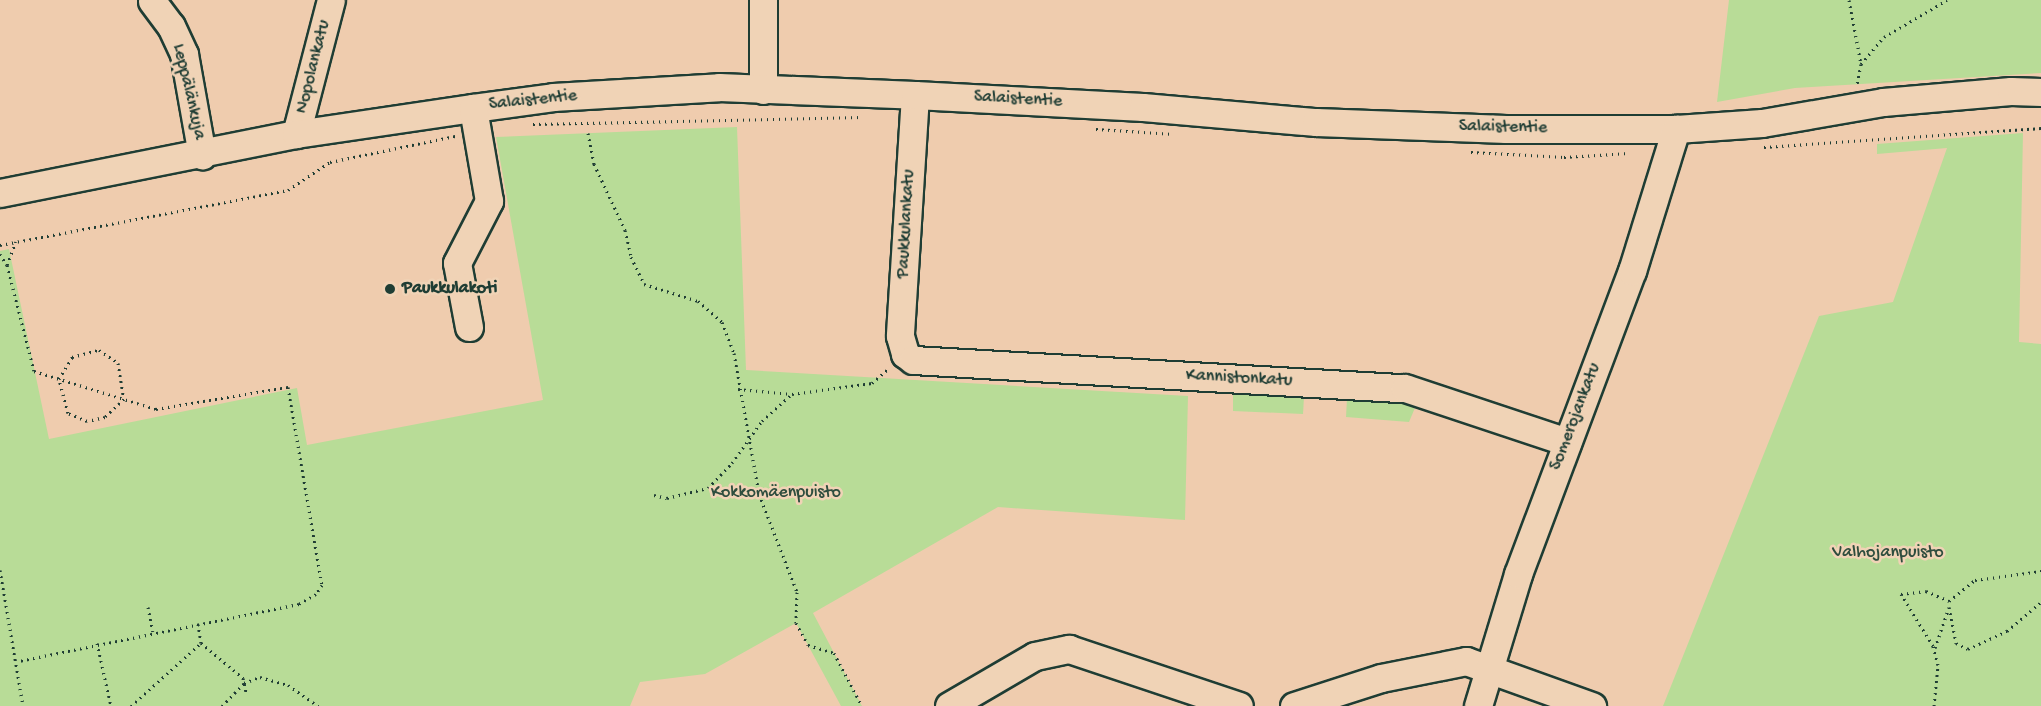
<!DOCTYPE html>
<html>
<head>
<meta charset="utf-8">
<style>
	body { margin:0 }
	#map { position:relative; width:2041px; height:706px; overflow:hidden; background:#efccae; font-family:"Gochi Hand",sans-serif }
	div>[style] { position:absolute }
	.green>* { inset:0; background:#b8dc97 }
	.path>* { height:3px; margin-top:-1.5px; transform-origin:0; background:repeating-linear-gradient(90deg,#1f3d34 0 1.5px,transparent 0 6px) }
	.roads { filter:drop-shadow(2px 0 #1f3d34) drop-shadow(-2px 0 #1f3d34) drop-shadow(0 2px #1f3d34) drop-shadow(0 -2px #1f3d34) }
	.minor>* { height:27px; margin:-13.5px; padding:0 13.5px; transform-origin:13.5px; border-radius:13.5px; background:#f0d3b6 }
	.dots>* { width:16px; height:16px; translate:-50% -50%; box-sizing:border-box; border:3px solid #f0d3b6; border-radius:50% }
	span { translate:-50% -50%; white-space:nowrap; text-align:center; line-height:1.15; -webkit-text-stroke:5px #f0d3b6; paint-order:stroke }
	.street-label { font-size:18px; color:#1f3d34 }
	.poi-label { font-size:18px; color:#1f3d34; font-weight:700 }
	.left { translate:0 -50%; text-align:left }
	.park-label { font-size:18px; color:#2e4d3e }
</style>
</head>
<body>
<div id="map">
	<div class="green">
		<i style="clip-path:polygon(1729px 0,2041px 0,2041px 73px,1795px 88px,1717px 102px)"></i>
		<i style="clip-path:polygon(737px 127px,746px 370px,1188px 396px,1185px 520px,998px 507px,813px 613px,862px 706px,841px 706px,796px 623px,705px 674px,640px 682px,630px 706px,0 706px,0 251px,9px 249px,49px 439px,297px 388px,307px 445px,543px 400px,496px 137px)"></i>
		<i style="clip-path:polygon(2023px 133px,2019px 342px,2041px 344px,2041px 706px,1663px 706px,1819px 316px,1893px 302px,1947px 148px,1877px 154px,1877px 144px)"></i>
		<i style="clip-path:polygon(1233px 394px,1304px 397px,1303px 414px,1233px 411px)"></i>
		<i style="clip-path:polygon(1347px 399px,1417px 403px,1409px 422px,1346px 417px)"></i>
	</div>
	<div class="path">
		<i style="left:1849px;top:0;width:65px;rotate:79.4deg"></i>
		<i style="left:1861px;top:64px;width:21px;rotate:101deg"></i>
		<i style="left:1861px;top:64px;width:35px;rotate:-50deg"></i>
		<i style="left:1884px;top:37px;width:73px;rotate:-30.4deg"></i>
		<i style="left:533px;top:124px;width:329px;rotate:-1.2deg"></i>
		<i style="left:1096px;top:129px;width:78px;rotate:3.7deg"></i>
		<i style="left:588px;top:133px;width:32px;rotate:79deg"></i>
		<i style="left:594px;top:164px;width:73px;rotate:64.8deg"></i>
		<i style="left:625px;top:230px;width:28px;rotate:77deg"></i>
		<i style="left:631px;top:257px;width:30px;rotate:64deg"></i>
		<i style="left:644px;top:284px;width:57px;rotate:17.5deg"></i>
		<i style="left:698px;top:301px;width:32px;rotate:41deg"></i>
		<i style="left:722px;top:322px;width:33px;rotate:69deg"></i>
		<i style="left:734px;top:353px;width:143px;rotate:79.9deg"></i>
		<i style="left:759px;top:494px;width:105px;rotate:68.8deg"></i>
		<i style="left:797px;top:592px;width:31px;rotate:92deg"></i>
		<i style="left:796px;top:623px;width:25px;rotate:61deg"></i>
		<i style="left:808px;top:645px;width:27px;rotate:17deg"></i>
		<i style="left:834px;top:653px;width:60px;rotate:62.2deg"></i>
		<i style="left:1764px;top:147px;width:278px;rotate:-3.9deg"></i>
		<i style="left:1471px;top:152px;width:93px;rotate:3.1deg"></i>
		<i style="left:1564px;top:157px;width:65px;rotate:-3.5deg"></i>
		<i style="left:0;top:245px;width:293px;rotate:-10.8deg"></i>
		<i style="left:288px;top:190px;width:50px;rotate:-33.7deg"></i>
		<i style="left:330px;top:162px;width:128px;rotate:-11.7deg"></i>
		<i style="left:0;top:254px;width:13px;rotate:58deg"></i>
		<i style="left:7px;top:265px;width:109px;rotate:75.7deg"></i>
		<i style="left:34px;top:371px;width:128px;rotate:17.3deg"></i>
		<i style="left:156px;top:409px;width:134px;rotate:-9.5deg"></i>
		<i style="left:288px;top:387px;width:201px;rotate:80.3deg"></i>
		<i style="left:322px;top:585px;width:11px;rotate:124deg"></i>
		<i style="left:316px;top:594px;width:20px;rotate:150deg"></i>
		<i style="left:299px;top:604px;width:287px;rotate:168.5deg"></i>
		<i style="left:7px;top:265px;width:25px;rotate:-69deg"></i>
		<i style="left:99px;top:350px;width:23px;rotate:34deg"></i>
		<i style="left:118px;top:363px;width:36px;rotate:81deg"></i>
		<i style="left:124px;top:399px;width:26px;rotate:137deg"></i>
		<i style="left:105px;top:417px;width:18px;rotate:167deg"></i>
		<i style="left:87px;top:421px;width:21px;rotate:-157deg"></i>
		<i style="left:68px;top:413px;width:35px;rotate:-105deg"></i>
		<i style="left:59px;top:379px;width:26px;rotate:-59deg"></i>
		<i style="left:72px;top:357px;width:28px;rotate:-15deg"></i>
		<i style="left:738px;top:389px;width:54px;rotate:5.3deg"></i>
		<i style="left:654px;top:495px;width:13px;rotate:13deg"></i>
		<i style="left:667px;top:498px;width:42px;rotate:-13.7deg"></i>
		<i style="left:708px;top:488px;width:35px;rotate:-46deg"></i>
		<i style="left:732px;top:463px;width:52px;rotate:-54.5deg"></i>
		<i style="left:762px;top:421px;width:40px;rotate:-42deg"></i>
		<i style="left:792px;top:394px;width:81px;rotate:-7.8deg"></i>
		<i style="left:872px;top:383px;width:21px;rotate:-41deg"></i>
		<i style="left:0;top:570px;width:138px;rotate:80.4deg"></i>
		<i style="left:148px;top:607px;width:25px;rotate:79deg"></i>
		<i style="left:97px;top:643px;width:65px;rotate:77.5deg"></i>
		<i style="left:201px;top:643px;width:55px;rotate:39.8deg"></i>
		<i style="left:243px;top:678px;width:14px;rotate:78deg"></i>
		<i style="left:1935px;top:648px;width:43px;rotate:-71.1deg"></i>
		<i style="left:1949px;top:607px;width:37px;rotate:79deg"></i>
		<i style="left:1956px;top:643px;width:13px;rotate:27deg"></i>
		<i style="left:1968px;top:649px;width:43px;rotate:-24.8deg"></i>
		<i style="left:2007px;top:631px;width:45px;rotate:-40.5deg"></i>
		<i style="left:131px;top:706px;width:94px;rotate:-42deg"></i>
		<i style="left:201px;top:643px;width:19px;rotate:-99deg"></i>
		<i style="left:222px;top:706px;width:32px;rotate:-46deg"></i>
		<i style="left:244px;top:683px;width:17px;rotate:-21deg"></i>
		<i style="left:260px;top:677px;width:29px;rotate:16deg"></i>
		<i style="left:288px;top:685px;width:37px;rotate:35deg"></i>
		<i style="left:1934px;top:706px;width:41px;rotate:-84.4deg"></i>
		<i style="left:1938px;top:665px;width:20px;rotate:-105deg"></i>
		<i style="left:1933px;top:646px;width:61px;rotate:-121.6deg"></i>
		<i style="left:1901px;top:594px;width:25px;rotate:-7deg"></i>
		<i style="left:1926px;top:591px;width:25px;rotate:23deg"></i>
		<i style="left:1949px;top:601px;width:33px;rotate:-39deg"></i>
		<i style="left:1975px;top:580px;width:67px;rotate:-7.8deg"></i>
	</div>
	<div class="roads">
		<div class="minor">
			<i style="left:152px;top:1px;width:31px;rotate:53deg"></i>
			<i style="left:171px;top:26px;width:31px;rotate:65deg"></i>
			<i style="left:184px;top:54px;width:103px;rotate:79.9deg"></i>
			<i style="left:763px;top:90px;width:90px;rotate:-90deg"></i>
			<i style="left:915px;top:95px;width:241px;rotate:93.6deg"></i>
			<i style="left:900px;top:336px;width:19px;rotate:74deg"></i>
			<i style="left:905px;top:354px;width:10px;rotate:37deg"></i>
			<i style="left:913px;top:360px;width:493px;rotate:3.3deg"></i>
			<i style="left:1405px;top:388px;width:171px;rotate:18.4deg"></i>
			<i style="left:296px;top:134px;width:138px;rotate:-75.4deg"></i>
			<i style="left:0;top:193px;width:302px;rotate:-11.3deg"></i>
			<i style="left:296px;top:134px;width:179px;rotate:-8.4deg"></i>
			<i style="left:473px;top:108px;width:81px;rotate:-7.8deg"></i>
			<i style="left:553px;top:97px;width:166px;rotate:-3.4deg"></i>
			<i style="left:719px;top:87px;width:196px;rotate:2.3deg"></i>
			<i style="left:915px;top:95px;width:228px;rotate:3deg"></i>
			<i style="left:1143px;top:107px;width:174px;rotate:5deg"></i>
			<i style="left:1316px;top:122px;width:190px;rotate:2.1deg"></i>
			<i style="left:1506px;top:129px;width:170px"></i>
			<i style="left:1676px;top:129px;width:86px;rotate:-4deg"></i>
			<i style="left:1762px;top:123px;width:123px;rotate:-9.8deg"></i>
			<i style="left:1883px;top:102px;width:128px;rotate:-4.9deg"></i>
			<i style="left:2011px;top:91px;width:30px;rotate:2deg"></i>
			<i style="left:469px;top:327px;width:65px;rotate:-100.6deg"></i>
			<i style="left:457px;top:263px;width:70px;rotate:-62.7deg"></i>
			<i style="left:489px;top:201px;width:94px;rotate:-99.8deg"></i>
			<i style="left:949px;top:706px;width:99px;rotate:-30.2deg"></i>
			<i style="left:1035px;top:656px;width:35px;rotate:-12deg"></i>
			<i style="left:1069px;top:649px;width:179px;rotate:18.5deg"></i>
			<i style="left:1294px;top:706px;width:91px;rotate:-17.8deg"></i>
			<i style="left:1381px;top:678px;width:87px;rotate:-11.3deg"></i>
			<i style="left:1466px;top:661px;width:134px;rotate:19.7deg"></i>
			<i style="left:1478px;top:706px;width:138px;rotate:-73.1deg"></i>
			<i style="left:1518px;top:574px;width:324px;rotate:-69.4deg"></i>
			<i style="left:1632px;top:271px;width:149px;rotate:-72.8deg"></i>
		</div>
	</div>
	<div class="dots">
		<i style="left:390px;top:289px;background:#1f3d34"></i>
	</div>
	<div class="street-label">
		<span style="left:314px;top:67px;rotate:-76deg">Nopolankatu</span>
		<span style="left:188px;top:92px;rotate:77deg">Leppälänkuja</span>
		<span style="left:1018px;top:100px;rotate:3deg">Salaistentie</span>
		<span style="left:533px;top:101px;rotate:-6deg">Salaistentie</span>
		<span style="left:1503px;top:128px;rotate:1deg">Salaistentie</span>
		<span style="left:907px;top:224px;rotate:-87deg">Paukkulankatu</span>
		<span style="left:1239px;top:379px;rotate:3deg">Kannistonkatu</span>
		<span style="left:1576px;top:417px;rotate:-69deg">Somerojankatu</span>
	</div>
	<div class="poi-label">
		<span class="left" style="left:402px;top:289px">Paukkulakoti</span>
	</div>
	<div class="park-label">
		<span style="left:776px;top:493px">Kokkomäenpuisto</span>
		<span style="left:1888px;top:553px">Valhojanpuisto</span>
	</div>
</div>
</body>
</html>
